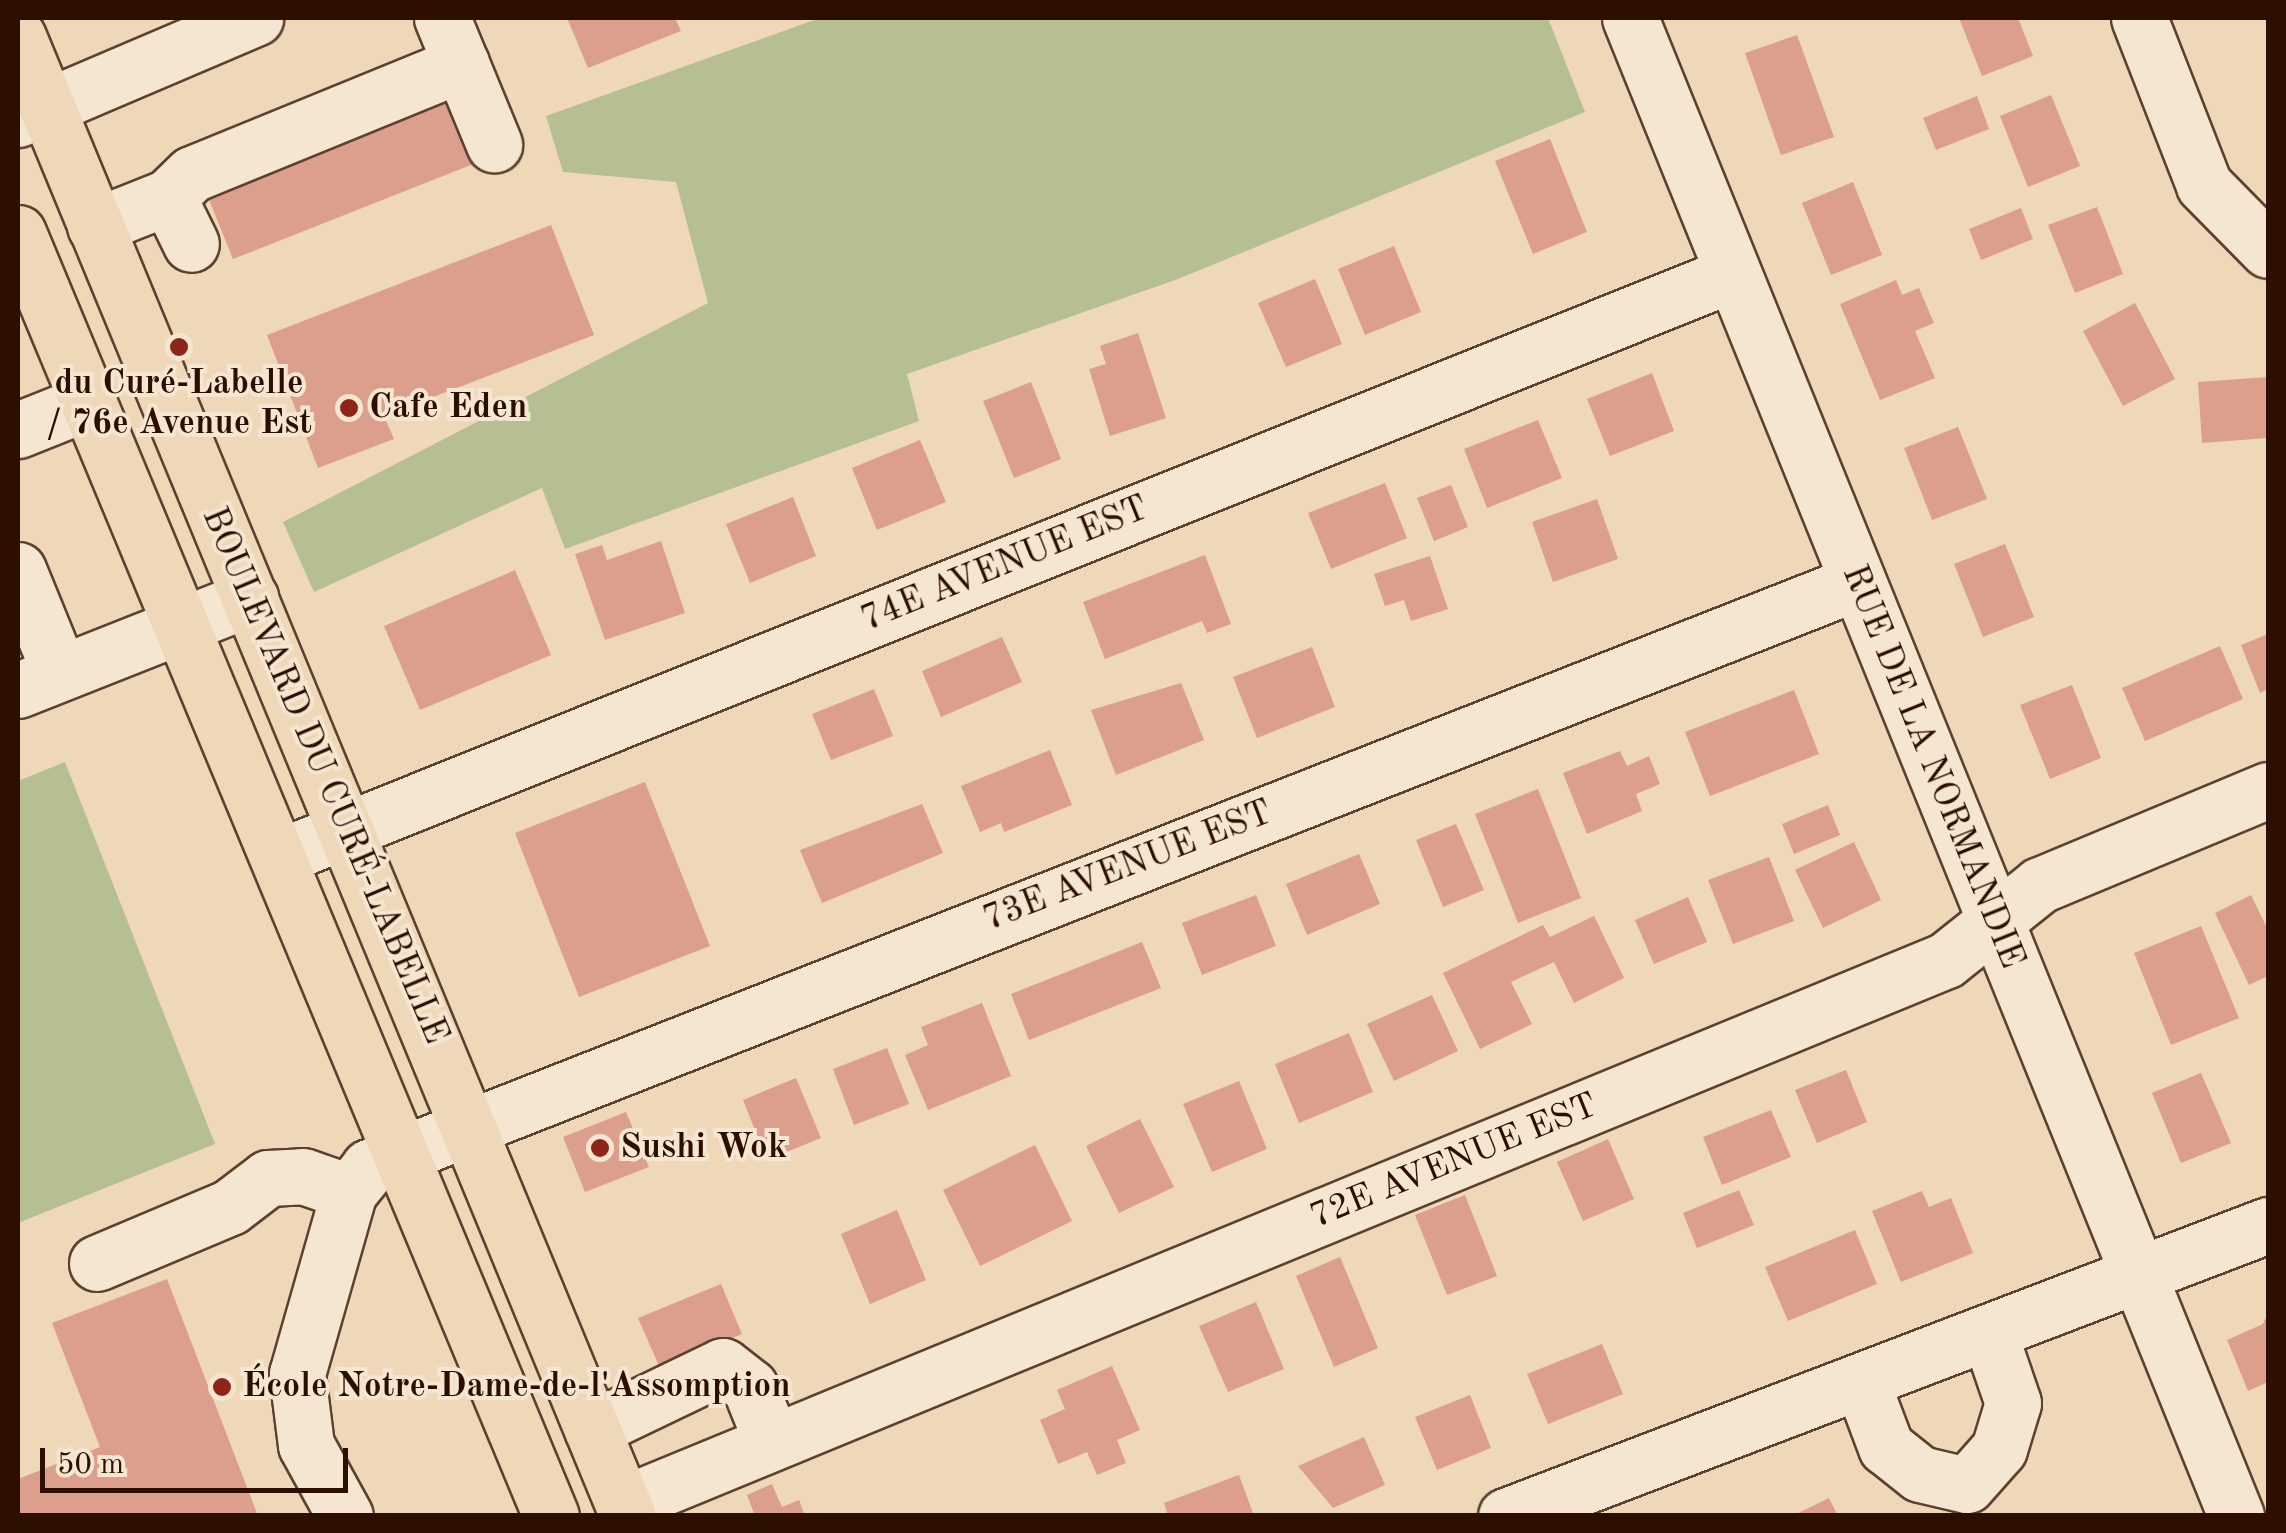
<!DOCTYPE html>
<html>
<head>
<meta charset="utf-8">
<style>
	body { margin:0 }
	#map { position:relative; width:2286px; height:1533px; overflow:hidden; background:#eed8b8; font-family:"Old Standard TT",serif }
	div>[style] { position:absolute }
	.green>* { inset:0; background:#b5bf91 }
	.building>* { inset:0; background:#db9f8c }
	.roads { filter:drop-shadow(2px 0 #5d4130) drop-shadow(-2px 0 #5d4130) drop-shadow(0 2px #5d4130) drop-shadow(0 -2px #5d4130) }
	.minor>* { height:55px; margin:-27.5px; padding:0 27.5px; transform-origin:27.5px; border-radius:27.5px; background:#f4e6d1 }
	.major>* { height:55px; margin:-27.5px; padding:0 27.5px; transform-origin:27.5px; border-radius:27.5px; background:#eed8b8 }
	.dots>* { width:28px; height:28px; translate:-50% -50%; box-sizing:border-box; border:5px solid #f4e6d1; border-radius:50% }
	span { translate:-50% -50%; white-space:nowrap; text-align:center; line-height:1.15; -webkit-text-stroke:8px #f4e6d1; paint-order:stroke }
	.poi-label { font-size:35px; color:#2d0f02; font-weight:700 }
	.left { translate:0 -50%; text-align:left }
	.street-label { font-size:35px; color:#2d0f02 }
	.frame { position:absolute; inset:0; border:20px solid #2d0f02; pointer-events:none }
	.scale { position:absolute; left:40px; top:1448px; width:308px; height:45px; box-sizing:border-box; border:5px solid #2d0f02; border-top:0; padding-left:12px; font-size:30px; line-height:35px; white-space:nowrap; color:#2d0f02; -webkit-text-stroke:8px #f4e6d1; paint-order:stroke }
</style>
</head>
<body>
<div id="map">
	<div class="green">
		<i style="clip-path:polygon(820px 18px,1548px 18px,1585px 112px,1178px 279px,907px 374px,919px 421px,565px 549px,542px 488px,314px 592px,283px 522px,708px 303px,676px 182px,563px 172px,546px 116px)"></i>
		<i style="clip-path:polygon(65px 762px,215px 1144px,18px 1223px,18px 781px)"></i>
	</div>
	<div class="building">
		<i style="clip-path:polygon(567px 18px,675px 18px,681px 31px,588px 68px)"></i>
		<i style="clip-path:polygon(1959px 18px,2018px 18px,2033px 56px,1982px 76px)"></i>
		<i style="clip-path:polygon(1797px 35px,1834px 137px,1781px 155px,1745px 53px)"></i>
		<i style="clip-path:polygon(2051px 95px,2080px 166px,2028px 187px,2000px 116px)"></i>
		<i style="clip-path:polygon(1977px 96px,1989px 129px,1936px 150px,1923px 118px)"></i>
		<i style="clip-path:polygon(451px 98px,476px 163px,233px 259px,207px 195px)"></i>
		<i style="clip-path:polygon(1550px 139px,1587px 232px,1533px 254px,1495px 161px)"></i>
		<i style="clip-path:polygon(1853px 182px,1882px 255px,1831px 275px,1802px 203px)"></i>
		<i style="clip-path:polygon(2097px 207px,2123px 274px,2075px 293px,2048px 225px)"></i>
		<i style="clip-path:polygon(2021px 208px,2033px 239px,1981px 260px,1969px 229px)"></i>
		<i style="clip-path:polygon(551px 225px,594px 335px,384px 416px,394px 439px,318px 468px,267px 335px)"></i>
		<i style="clip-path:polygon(1394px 246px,1421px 312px,1365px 335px,1338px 269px)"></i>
		<i style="clip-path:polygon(1315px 279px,1342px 344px,1286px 367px,1258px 303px)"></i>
		<i style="clip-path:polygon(1896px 280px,1902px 295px,1919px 288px,1934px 323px,1915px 331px,1935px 378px,1880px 400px,1840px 304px)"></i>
		<i style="clip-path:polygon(2135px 303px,2175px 379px,2123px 406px,2083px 331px)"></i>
		<i style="clip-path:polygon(1138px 333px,1166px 418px,1110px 436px,1089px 369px,1106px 364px,1100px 346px)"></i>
		<i style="clip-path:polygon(1652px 373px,1674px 431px,1610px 456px,1587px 399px)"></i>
		<i style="clip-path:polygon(2268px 377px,2268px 438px,2202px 443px,2198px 382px)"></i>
		<i style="clip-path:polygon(1031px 382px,1061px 459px,1014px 478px,983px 401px)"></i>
		<i style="clip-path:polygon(1538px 420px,1562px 478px,1487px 508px,1464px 449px)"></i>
		<i style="clip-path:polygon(1958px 427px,1987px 499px,1932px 520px,1904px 448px)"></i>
		<i style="clip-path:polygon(920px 440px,946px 502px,877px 530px,852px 468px)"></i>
		<i style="clip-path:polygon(1385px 483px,1407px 538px,1331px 569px,1308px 513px)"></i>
		<i style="clip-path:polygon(1451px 485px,1468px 527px,1434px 541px,1417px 498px)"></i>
		<i style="clip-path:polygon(793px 497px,816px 556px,750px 583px,726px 524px)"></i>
		<i style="clip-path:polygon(1597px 499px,1618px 559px,1553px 582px,1532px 522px)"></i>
		<i style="clip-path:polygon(661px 541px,685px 613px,605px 640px,575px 554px,602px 545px,607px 560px)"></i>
		<i style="clip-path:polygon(2005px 544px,2034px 617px,1983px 637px,1954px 564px)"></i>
		<i style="clip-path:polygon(1205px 555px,1231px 624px,1207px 633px,1202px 621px,1105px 659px,1083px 602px)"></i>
		<i style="clip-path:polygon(1430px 556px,1448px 609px,1411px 621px,1404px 600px,1385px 606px,1374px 574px)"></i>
		<i style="clip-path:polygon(515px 570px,551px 655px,420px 710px,384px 626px)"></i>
		<i style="clip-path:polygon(2268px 634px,2268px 689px,2260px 693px,2241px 645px)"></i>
		<i style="clip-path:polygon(1002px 637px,1022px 682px,941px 717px,922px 671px)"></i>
		<i style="clip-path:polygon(2220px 646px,2243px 699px,2145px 741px,2122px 688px)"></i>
		<i style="clip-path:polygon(1312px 647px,1335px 707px,1257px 738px,1233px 677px)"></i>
		<i style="clip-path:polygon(1181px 683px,1204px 740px,1116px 775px,1091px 710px)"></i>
		<i style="clip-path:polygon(2072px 685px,2101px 758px,2050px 779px,2020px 705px)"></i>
		<i style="clip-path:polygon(874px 689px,893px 736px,831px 760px,812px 714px)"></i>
		<i style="clip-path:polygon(1794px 690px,1819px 754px,1710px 796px,1685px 732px)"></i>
		<i style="clip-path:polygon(1050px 750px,1072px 805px,1004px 832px,1001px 823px,980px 832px,961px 786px)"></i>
		<i style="clip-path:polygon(1620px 751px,1627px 766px,1649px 756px,1660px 784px,1636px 794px,1642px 811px,1587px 834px,1563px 773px)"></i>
		<i style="clip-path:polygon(645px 782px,710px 946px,579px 997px,515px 833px)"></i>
		<i style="clip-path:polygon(1538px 789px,1581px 898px,1518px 923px,1475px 814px)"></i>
		<i style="clip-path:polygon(922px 804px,943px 853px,822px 903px,800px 850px)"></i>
		<i style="clip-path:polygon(1828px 805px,1840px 835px,1794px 854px,1782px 824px)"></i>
		<i style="clip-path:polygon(1456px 824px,1484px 890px,1443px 907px,1416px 840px)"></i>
		<i style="clip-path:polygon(1854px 842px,1881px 900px,1823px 928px,1795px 870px)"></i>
		<i style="clip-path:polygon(1359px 854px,1380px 904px,1307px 935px,1286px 884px)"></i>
		<i style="clip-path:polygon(1769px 857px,1794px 921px,1733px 944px,1708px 880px)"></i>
		<i style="clip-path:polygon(1256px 895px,1276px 946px,1202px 975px,1182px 923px)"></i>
		<i style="clip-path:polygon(2251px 895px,2268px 930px,2268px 976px,2249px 985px,2215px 913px)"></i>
		<i style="clip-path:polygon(1688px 897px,1707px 942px,1654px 964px,1635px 920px)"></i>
		<i style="clip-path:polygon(1594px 916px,1624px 978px,1574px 1003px,1554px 962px,1511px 982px,1532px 1024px,1480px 1049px,1443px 973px,1543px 925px,1550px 937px)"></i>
		<i style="clip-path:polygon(2201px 926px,2239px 1018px,2171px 1045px,2134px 953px)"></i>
		<i style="clip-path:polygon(1142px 942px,1161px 988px,1029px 1040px,1011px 994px)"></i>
		<i style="clip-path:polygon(1432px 995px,1458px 1051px,1394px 1081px,1367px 1024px)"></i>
		<i style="clip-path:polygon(982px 1003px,1011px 1076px,928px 1110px,905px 1055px,928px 1045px,921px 1027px)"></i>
		<i style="clip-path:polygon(1349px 1033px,1373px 1092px,1299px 1123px,1275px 1064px)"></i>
		<i style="clip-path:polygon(887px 1048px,909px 1104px,854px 1125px,833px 1069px)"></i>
		<i style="clip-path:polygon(1846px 1070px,1867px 1122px,1817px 1143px,1795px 1090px)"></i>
		<i style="clip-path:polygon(2201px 1073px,2231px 1143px,2181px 1163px,2152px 1093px)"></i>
		<i style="clip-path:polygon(796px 1078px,821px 1138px,767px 1160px,743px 1100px)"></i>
		<i style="clip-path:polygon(1239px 1081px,1267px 1149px,1212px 1172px,1183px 1104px)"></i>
		<i style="clip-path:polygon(1771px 1110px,1791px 1157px,1722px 1185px,1703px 1137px)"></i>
		<i style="clip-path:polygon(626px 1112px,649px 1167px,585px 1192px,563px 1137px)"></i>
		<i style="clip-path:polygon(1140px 1119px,1174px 1187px,1119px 1213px,1086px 1146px)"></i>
		<i style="clip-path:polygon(1608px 1139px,1634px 1199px,1583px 1221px,1557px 1162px)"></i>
		<i style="clip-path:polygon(1035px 1145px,1072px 1221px,980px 1266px,943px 1190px)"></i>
		<i style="clip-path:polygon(1739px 1190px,1754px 1225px,1697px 1248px,1683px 1213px)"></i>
		<i style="clip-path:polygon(1922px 1191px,1929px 1207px,1951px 1198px,1973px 1253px,1901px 1282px,1872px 1211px)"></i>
		<i style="clip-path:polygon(1465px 1195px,1497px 1276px,1447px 1295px,1415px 1215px)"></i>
		<i style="clip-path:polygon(897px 1210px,926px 1280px,870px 1304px,841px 1234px)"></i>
		<i style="clip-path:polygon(1855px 1230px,1877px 1284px,1788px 1321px,1765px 1267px)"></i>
		<i style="clip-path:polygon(1340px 1257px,1378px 1348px,1334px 1367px,1296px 1276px)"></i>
		<i style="clip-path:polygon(167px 1279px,258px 1516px,18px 1516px,18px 1479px,100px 1447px,52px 1323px)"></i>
		<i style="clip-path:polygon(721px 1284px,742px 1334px,660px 1368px,638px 1318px)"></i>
		<i style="clip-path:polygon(1256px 1302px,1284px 1369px,1228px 1392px,1199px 1326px)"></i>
		<i style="clip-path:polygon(2268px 1312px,2268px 1382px,2248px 1391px,2227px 1340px,2263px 1324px)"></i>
		<i style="clip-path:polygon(1602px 1344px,1623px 1394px,1548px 1424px,1527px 1374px)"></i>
		<i style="clip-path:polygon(1112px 1366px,1140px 1430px,1117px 1440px,1126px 1463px,1097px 1475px,1087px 1452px,1058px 1464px,1040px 1420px,1065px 1409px,1057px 1390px)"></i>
		<i style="clip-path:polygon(1470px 1395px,1491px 1448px,1437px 1470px,1415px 1417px)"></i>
		<i style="clip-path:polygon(1364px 1437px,1385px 1485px,1333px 1508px,1298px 1466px)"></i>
		<i style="clip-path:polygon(1239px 1475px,1254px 1516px,1168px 1516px,1164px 1503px)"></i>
		<i style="clip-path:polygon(772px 1484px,782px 1507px,799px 1500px,805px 1516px,755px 1516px,747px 1495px)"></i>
		<i style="clip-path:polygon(1829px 1498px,1838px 1516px,1792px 1516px)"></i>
	</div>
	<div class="roads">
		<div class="minor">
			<i style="left:1630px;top:18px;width:1616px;rotate:67.97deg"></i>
			<i style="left:2139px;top:18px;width:179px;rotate:68.7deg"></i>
			<i style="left:2204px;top:185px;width:91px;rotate:45.4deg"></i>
			<i style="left:461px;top:64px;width:87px;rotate:67.6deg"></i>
			<i style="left:18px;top:119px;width:258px;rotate:-23.1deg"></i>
			<i style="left:168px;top:197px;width:52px;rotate:63.9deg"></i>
			<i style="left:95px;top:226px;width:79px;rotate:-21.7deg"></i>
			<i style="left:168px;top:197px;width:33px;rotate:-44deg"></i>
			<i style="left:192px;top:174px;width:291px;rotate:-22.2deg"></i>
			<i style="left:461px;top:64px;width:50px;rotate:-112.4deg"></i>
			<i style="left:18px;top:430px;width:75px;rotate:-21.8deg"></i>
			<i style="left:18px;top:570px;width:111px;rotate:67.8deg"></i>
			<i style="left:18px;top:690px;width:250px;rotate:-21.6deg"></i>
			<i style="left:279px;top:857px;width:1566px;rotate:-21.86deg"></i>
			<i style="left:97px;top:1263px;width:144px;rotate:-22.8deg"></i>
			<i style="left:230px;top:1207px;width:48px;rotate:-37.3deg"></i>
			<i style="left:268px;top:1178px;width:35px;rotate:-3deg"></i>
			<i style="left:303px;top:1176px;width:49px;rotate:19.2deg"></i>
			<i style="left:1861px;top:1381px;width:71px;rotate:69.3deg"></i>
			<i style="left:1886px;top:1447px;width:43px;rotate:38.5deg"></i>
			<i style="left:1920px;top:1474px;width:48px;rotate:13.2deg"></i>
			<i style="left:1967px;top:1485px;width:48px;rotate:-48.4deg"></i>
			<i style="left:1999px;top:1449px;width:48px;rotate:-73.1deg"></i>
			<i style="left:2013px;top:1403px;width:74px;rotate:-108.9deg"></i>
			<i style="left:592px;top:1429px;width:145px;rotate:-25.7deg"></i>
			<i style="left:723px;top:1366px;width:34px;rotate:38deg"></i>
			<i style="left:750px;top:1387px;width:59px;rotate:68.2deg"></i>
			<i style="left:623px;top:1504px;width:1430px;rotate:-22.35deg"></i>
			<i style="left:1946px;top:960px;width:120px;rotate:-38.6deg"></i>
			<i style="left:2040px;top:885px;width:247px;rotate:-22.6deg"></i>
			<i style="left:345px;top:1516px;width:81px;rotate:-118.8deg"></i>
			<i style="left:306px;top:1445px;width:72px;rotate:-97.2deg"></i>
			<i style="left:297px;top:1374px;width:189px;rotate:-74.1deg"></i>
			<i style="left:349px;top:1192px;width:32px;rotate:-51deg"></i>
			<i style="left:369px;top:1167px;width:1597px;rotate:-21.45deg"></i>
			<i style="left:1506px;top:1516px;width:816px;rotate:-20.9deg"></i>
		</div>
		<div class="major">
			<i style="left:18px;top:37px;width:1600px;rotate:67.59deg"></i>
			<i style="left:18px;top:233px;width:1389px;rotate:67.44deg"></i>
		</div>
	</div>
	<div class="dots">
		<i style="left:179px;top:347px;background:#8f2418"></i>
		<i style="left:349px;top:408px;background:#8f2418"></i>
		<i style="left:600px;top:1148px;background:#8f2418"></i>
		<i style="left:222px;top:1387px;background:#8f2418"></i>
	</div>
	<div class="poi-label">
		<span style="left:179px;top:404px">du Curé-Labelle<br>/ 76e Avenue Est</span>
		<span class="left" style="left:369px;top:408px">Cafe Eden</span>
		<span class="left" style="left:620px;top:1148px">Sushi Wok</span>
		<span class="left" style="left:242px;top:1387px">École Notre-Dame-de-l'Assomption</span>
	</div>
	<div class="street-label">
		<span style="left:1005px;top:565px;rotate:-22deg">74E AVENUE EST</span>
		<span style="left:1932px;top:767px;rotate:68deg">RUE DE LA NORMANDIE</span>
		<span style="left:324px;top:776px;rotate:67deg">BOULEVARD DU CURÉ-LABELLE</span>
		<span style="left:1128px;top:867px;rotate:-21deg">73E AVENUE EST</span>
		<span style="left:1454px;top:1162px;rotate:-22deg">72E AVENUE EST</span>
	</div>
	<div class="frame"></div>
	<div class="scale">50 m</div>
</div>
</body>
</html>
